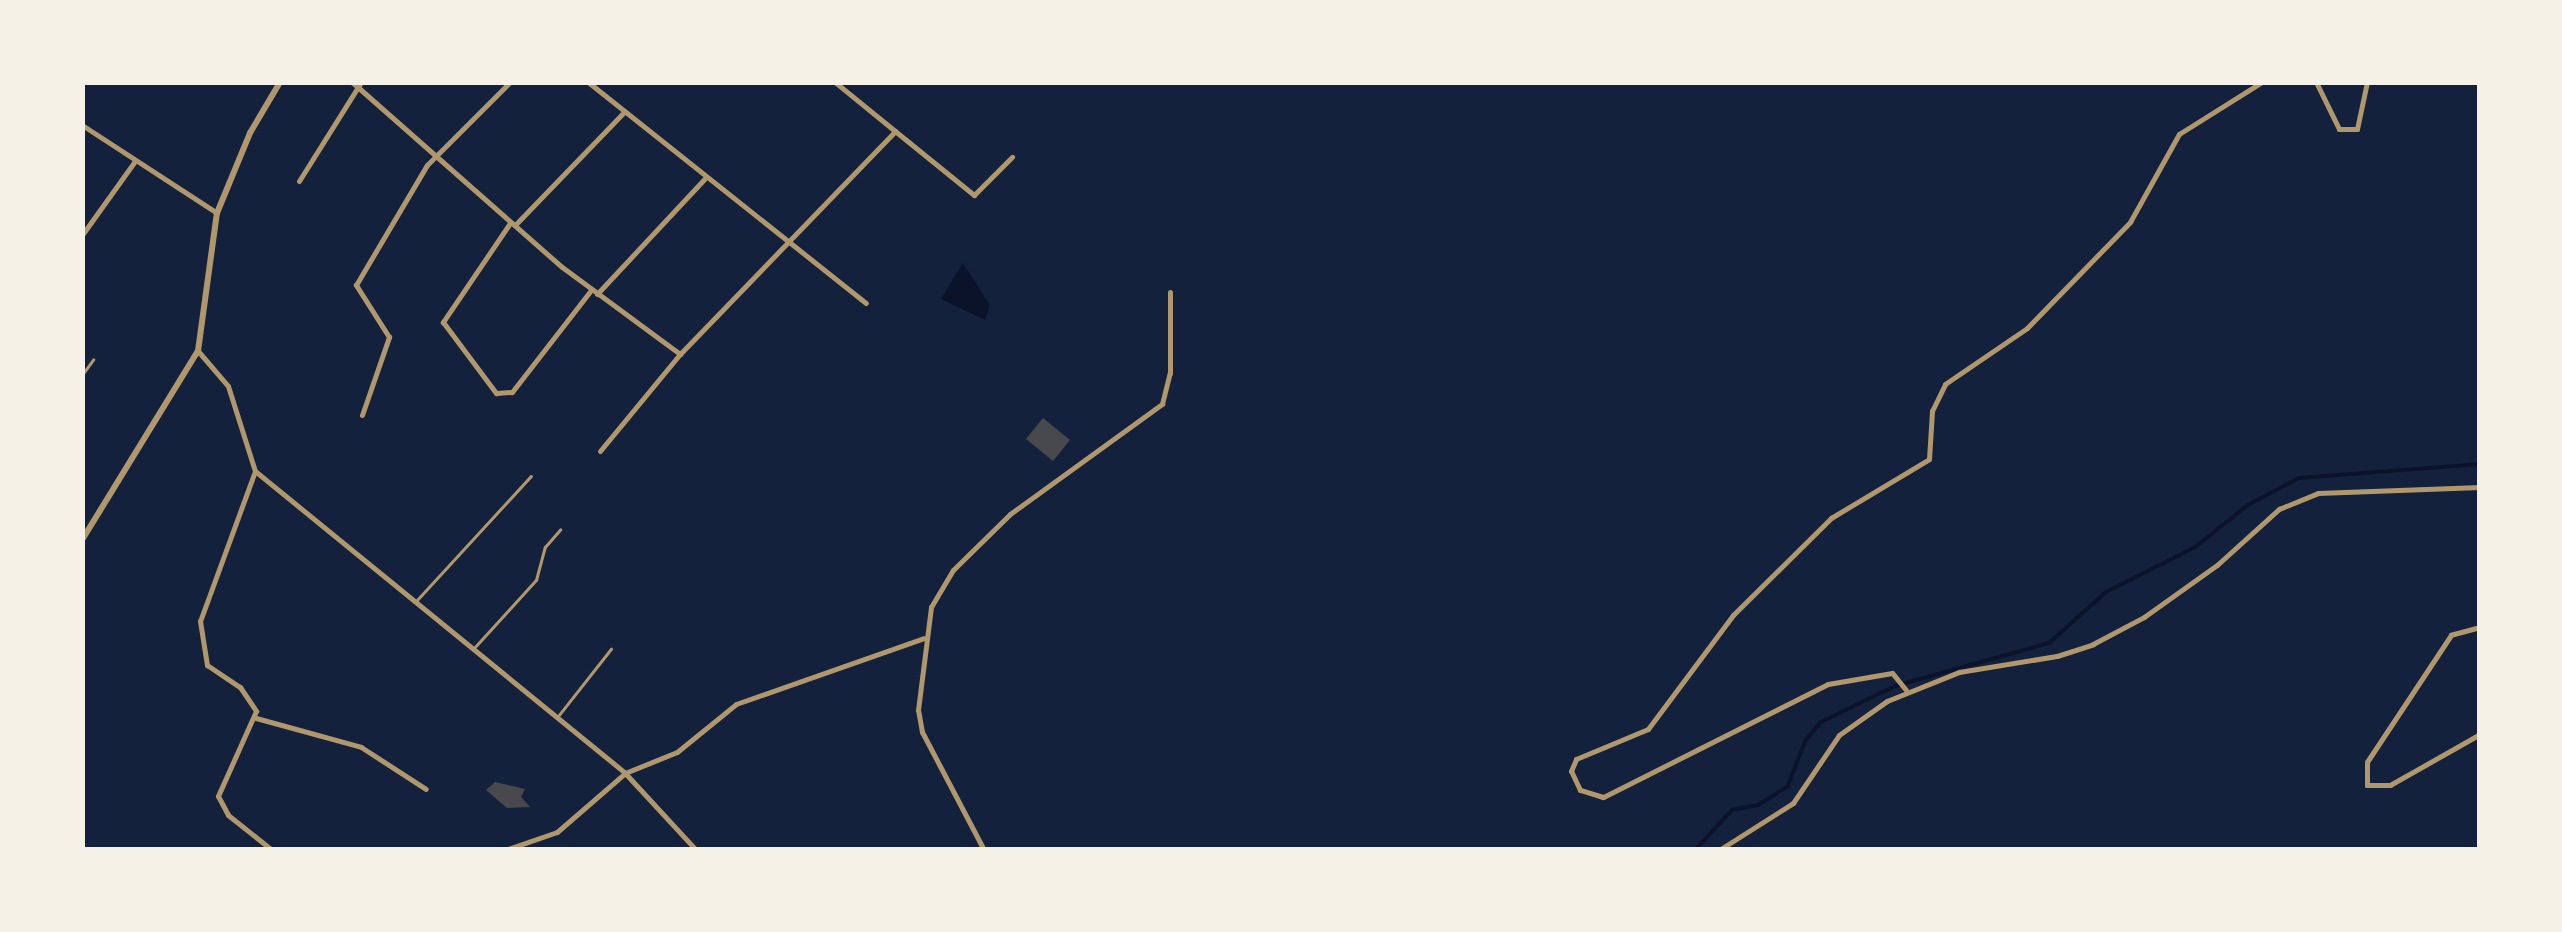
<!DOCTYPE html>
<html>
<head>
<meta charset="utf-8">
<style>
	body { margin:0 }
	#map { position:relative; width:2562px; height:932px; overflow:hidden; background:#14213d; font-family:"Sofia Sans Condensed",sans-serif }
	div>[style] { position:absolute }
	.water>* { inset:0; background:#0b132b }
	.stream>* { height:4px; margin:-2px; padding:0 2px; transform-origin:2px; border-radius:2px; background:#0b132b }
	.building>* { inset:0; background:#48494c }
	.service>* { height:2.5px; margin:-1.25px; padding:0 1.25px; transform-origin:1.25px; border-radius:1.25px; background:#b1986c }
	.minor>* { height:5px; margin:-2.5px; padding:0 2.5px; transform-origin:2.5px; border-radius:2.5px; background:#b1986c }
	.tertiary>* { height:6px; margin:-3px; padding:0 3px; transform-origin:3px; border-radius:3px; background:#b1986c }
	span { translate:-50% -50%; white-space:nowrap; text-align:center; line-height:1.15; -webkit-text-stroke:10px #f6f1e7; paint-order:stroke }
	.frame { position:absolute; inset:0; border:85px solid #f6f1e7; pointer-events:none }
</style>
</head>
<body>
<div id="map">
	<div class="water">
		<i style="clip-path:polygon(963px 263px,990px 305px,985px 320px,941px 299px)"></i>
	</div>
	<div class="stream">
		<i style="left:1695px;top:850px;width:54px;rotate:-47.2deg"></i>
		<i style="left:1732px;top:810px;width:26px;rotate:-11deg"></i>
		<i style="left:1758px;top:805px;width:36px;rotate:-32deg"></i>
		<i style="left:1788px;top:786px;width:48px;rotate:-69.3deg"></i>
		<i style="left:1805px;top:741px;width:25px;rotate:-50deg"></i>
		<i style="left:1821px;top:722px;width:82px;rotate:-25.9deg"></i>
		<i style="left:1895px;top:686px;width:160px;rotate:-15.6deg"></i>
		<i style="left:2049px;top:643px;width:76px;rotate:-41.8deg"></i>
		<i style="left:2106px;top:592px;width:100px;rotate:-26.8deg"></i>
		<i style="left:2195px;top:547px;width:68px;rotate:-38.4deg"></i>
		<i style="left:2248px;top:505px;width:58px;rotate:-27.9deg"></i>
		<i style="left:2299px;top:478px;width:182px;rotate:-4.4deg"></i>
	</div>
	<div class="building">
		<i style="clip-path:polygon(1043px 418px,1070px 440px,1053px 461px,1026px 439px)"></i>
		<i style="clip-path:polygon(495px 782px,525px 789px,521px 797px,530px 807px,507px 808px,486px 790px)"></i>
	</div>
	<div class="service">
		<i style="left:82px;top:375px;width:19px;rotate:-54deg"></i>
		<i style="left:417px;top:600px;width:168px;rotate:-47.4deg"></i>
		<i style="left:474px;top:648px;width:92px;rotate:-47.6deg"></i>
		<i style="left:536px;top:580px;width:34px;rotate:-75deg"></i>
		<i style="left:545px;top:547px;width:23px;rotate:-49deg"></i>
		<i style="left:559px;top:715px;width:84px;rotate:-51.8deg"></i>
	</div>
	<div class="minor">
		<i style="left:352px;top:82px;width:280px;rotate:41.4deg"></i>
		<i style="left:562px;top:267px;width:147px;rotate:36.4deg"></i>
		<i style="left:588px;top:82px;width:355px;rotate:38.5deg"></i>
		<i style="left:2316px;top:82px;width:52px;rotate:63.9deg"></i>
		<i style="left:2339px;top:129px;width:18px"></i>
		<i style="left:2357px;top:129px;width:48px;rotate:-78deg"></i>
		<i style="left:82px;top:125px;width:161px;rotate:33.1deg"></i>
		<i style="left:895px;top:131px;width:102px;rotate:39deg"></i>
		<i style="left:974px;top:195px;width:54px;rotate:-45deg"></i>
		<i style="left:299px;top:181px;width:117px;rotate:-57.9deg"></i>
		<i style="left:510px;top:223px;width:120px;rotate:124.1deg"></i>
		<i style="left:443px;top:322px;width:89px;rotate:53.3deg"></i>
		<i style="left:496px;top:393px;width:16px;rotate:-4deg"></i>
		<i style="left:512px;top:392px;width:129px;rotate:-52.2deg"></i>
		<i style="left:515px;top:225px;width:157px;rotate:-46deg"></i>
		<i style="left:82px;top:235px;width:91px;rotate:-54.4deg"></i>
		<i style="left:597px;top:294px;width:158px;rotate:-47deg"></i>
		<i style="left:198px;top:351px;width:46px;rotate:49.4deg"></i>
		<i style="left:228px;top:386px;width:89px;rotate:72.4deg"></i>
		<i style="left:255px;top:471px;width:160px;rotate:110.1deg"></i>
		<i style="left:200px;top:621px;width:45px;rotate:81deg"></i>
		<i style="left:207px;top:665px;width:40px;rotate:34deg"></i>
		<i style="left:240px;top:687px;width:29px;rotate:56deg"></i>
		<i style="left:256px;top:711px;width:93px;rotate:114.1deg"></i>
		<i style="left:218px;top:796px;width:21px;rotate:62deg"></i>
		<i style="left:228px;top:815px;width:56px;rotate:38.5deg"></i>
		<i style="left:362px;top:415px;width:83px;rotate:-70.9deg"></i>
		<i style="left:389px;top:337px;width:62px;rotate:-122.4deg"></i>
		<i style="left:356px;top:285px;width:139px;rotate:-59.4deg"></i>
		<i style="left:427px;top:165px;width:117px;rotate:-45deg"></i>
		<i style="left:600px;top:451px;width:126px;rotate:-50.5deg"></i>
		<i style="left:680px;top:354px;width:310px;rotate:-46deg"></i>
		<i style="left:895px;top:131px;width:77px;rotate:-140.8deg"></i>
		<i style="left:255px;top:471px;width:478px;rotate:39.2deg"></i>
		<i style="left:625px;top:773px;width:105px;rotate:47.3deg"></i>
		<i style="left:2480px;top:627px;width:30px;rotate:165deg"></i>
		<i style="left:2451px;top:635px;width:152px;rotate:123.5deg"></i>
		<i style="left:2367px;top:762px;width:23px;rotate:90deg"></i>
		<i style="left:2367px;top:785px;width:23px"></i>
		<i style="left:2390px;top:785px;width:103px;rotate:-29.5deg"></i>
		<i style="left:1906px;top:690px;width:22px;rotate:-129deg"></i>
		<i style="left:1892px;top:673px;width:65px;rotate:170.2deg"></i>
		<i style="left:1828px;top:684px;width:252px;rotate:153.3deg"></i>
		<i style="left:1603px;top:797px;width:24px;rotate:-163deg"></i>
		<i style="left:1580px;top:790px;width:21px;rotate:-115deg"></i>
		<i style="left:1571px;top:771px;width:13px;rotate:-67deg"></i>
		<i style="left:1576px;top:759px;width:78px;rotate:-22.6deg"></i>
		<i style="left:1648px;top:729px;width:142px;rotate:-53.3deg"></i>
		<i style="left:1733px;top:615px;width:138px;rotate:-44.7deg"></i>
		<i style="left:1831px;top:518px;width:114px;rotate:-31deg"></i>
		<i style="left:1929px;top:459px;width:48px;rotate:-86.4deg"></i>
		<i style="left:1932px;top:411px;width:30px;rotate:-64deg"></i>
		<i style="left:1945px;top:384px;width:99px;rotate:-34.3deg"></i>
		<i style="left:2027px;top:328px;width:148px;rotate:-45.8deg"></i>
		<i style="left:2130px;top:222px;width:101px;rotate:-60.9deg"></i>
		<i style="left:2179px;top:134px;width:98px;rotate:-32.1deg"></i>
		<i style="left:256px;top:718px;width:109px;rotate:15.4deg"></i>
		<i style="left:361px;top:747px;width:77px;rotate:32.9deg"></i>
		<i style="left:505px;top:850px;width:55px;rotate:-19.1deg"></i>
		<i style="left:557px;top:832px;width:90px;rotate:-40.9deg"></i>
		<i style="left:625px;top:773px;width:56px;rotate:-22deg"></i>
		<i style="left:677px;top:752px;width:76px;rotate:-39.1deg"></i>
		<i style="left:736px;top:704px;width:199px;rotate:-19.3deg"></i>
		<i style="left:984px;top:850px;width:133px;rotate:-117.7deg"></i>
		<i style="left:922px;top:732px;width:22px;rotate:-100deg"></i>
		<i style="left:918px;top:710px;width:104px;rotate:-82.8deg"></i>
		<i style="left:931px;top:607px;width:43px;rotate:-59.3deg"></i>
		<i style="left:953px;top:570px;width:80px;rotate:-44.5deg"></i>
		<i style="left:1010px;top:514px;width:188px;rotate:-35.9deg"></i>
		<i style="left:1162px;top:404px;width:32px;rotate:-76deg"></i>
		<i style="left:1170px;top:373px;width:81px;rotate:-90deg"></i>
		<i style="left:1719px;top:850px;width:88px;rotate:-32.4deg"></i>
		<i style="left:1793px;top:803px;width:82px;rotate:-55.9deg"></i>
		<i style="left:1839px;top:735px;width:59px;rotate:-35.3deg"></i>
		<i style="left:1887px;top:701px;width:78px;rotate:-21.9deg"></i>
		<i style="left:1959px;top:672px;width:99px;rotate:-9.3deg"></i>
		<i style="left:2057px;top:656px;width:38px;rotate:-18deg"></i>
		<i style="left:2093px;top:644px;width:58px;rotate:-27.9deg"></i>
		<i style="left:2144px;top:617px;width:90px;rotate:-35.5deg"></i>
		<i style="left:2217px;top:565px;width:84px;rotate:-42.1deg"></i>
		<i style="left:2279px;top:509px;width:42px;rotate:-22.3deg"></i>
		<i style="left:2318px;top:493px;width:162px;rotate:-2.1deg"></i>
	</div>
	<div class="tertiary">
		<i style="left:82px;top:540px;width:222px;rotate:-58.5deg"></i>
		<i style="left:198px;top:351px;width:139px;rotate:-82.2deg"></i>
		<i style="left:217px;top:213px;width:87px;rotate:-67.6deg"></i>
		<i style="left:250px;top:133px;width:59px;rotate:-59.5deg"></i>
	</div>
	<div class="frame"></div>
</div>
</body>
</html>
